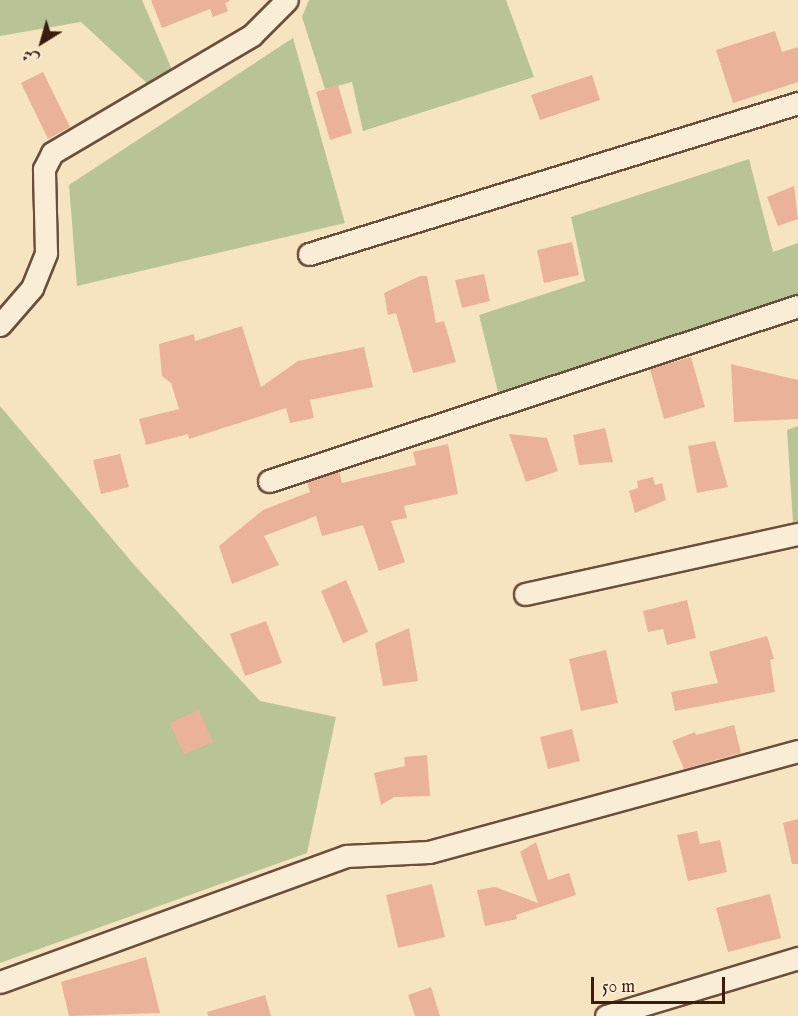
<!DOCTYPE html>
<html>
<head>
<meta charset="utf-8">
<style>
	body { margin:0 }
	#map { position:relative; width:798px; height:1016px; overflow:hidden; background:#f6e3c0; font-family:"IM FELL English",Amiri,serif }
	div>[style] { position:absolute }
	.green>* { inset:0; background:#b8c496 }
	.building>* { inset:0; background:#eab399 }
	.roads { filter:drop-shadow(2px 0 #6b4e3c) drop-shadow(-2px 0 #6b4e3c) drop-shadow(0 2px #6b4e3c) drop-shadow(0 -2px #6b4e3c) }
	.street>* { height:21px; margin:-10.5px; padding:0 10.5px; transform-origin:10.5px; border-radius:10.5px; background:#f9edd6 }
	span { translate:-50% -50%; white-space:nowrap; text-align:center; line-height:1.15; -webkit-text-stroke:5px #f9edd6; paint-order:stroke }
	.north { position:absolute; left:12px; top:12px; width:60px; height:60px; -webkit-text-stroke:4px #f9edd6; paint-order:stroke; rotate:217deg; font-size:16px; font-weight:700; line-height:24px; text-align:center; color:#3d1c10 }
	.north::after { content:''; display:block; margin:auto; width:21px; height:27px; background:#3d1c10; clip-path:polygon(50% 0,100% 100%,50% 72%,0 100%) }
	.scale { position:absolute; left:591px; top:977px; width:134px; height:27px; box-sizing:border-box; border:3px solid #3d1c10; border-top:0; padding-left:8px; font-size:18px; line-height:21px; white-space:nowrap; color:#3d1c10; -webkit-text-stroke:4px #f9edd6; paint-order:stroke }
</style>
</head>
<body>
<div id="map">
	<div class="green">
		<i style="clip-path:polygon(0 0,142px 0,176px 79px,149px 85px,81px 22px,0 36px)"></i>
		<i style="clip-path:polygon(309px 0,506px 0,534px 77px,363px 131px,352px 82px,325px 89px,302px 17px)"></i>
		<i style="clip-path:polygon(293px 38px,345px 223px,77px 286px,69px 185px)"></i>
		<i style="clip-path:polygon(749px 159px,773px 252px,798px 243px,798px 296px,498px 392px,479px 315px,585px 281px,571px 217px)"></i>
		<i style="clip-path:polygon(0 406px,136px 567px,260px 701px,336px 717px,307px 853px,0 963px)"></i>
		<i style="clip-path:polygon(798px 426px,798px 521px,793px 522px,787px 430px)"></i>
	</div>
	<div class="building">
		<i style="clip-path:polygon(151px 0,229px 0,230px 1px,225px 3px,228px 11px,213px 17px,210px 9px,162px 28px)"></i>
		<i style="clip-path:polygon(775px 31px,782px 52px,798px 47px,798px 82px,733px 103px,716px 50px)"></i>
		<i style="clip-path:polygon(43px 72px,70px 127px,48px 139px,21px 83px)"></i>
		<i style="clip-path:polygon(592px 75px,600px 100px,540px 120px,531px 95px)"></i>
		<i style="clip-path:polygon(338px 85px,352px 133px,330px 140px,316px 92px)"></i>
		<i style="clip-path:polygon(794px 186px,798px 219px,778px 226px,767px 197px)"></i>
		<i style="clip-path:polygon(572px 242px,579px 275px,544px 283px,537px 250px)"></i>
		<i style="clip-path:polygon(484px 274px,490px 301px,462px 308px,455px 280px)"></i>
		<i style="clip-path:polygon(420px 276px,427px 276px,436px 323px,444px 321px,456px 362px,413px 373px,396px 313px,388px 315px,384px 293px)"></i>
		<i style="clip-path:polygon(242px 326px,261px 387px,298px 361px,364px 347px,373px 387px,310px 400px,314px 418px,290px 423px,286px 408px,189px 439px,188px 434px,146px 445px,139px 419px,179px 409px,171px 383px,162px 376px,159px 344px,194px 334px,195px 341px)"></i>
		<i style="clip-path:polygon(691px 357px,705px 407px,664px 419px,650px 369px)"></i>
		<i style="clip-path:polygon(731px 364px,798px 380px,798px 419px,734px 422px)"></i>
		<i style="clip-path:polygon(605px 428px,613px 462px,579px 465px,573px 435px)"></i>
		<i style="clip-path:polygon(509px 434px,547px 438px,558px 471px,526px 482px)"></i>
		<i style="clip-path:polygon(715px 441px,728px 487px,697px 493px,688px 446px)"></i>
		<i style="clip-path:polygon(448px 444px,458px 494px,404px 506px,407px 518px,391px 521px,405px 562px,379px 571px,363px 525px,322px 536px,316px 516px,264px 536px,279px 565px,232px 584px,219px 546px,263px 510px,310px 492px,307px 482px,339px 471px,342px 483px,416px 465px,413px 452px)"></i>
		<i style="clip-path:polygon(120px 454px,129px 487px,101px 494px,93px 460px)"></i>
		<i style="clip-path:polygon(653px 477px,655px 485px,662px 483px,666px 500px,635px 513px,629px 491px,638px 488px,637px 481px)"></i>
		<i style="clip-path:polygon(346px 580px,368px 632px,343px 643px,321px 591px)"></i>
		<i style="clip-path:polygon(687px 600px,696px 638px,667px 645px,663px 629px,648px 632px,643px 611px)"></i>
		<i style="clip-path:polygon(266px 621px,282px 663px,245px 676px,230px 634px)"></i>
		<i style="clip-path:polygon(409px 628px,418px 681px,383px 686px,375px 643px)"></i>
		<i style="clip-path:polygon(767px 636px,774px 659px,770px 660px,775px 692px,675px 711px,671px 692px,718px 683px,709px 652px)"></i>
		<i style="clip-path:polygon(606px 650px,618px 703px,581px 711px,569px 659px)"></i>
		<i style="clip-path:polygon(199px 710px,213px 742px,184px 754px,170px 723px)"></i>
		<i style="clip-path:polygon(734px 725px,741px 753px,684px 769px,672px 741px,695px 732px,696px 735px)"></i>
		<i style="clip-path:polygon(572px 729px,580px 761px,548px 769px,540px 737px)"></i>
		<i style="clip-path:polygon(427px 755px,430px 796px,394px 797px,381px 805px,374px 773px,405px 766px,404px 757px)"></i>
		<i style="clip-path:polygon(798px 819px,798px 864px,792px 864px,783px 823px)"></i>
		<i style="clip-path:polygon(697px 831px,700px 844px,720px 840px,727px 872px,688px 881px,677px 835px)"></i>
		<i style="clip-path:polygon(536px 842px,548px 880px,569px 873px,576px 895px,516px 915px,517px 919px,485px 926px,477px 890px,495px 887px,538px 903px,520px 852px)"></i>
		<i style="clip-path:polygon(432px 884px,445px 937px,398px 948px,386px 895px)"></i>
		<i style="clip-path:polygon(770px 894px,781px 938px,728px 952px,716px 908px)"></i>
		<i style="clip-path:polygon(146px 957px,160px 1013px,69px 1016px,61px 982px)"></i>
		<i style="clip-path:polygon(431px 987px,440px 1016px,415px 1016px,408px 995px)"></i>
		<i style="clip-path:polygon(265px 995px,271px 1016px,208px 1016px,207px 1012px)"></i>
	</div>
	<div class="roads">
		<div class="street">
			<i style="left:309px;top:254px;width:512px;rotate:-17.16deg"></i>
			<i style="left:0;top:325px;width:49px;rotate:-49.1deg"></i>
			<i style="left:32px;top:288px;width:38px;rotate:-68deg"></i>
			<i style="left:46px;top:253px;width:84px;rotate:-91.4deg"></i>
			<i style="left:44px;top:169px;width:18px;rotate:-63deg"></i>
			<i style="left:52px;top:153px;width:232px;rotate:-30.5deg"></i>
			<i style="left:252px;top:35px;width:49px;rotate:-45deg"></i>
			<i style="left:269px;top:481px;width:557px;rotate:-18.3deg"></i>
			<i style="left:525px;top:594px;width:280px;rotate:-12.4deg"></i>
			<i style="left:0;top:982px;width:368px;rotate:-20deg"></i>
			<i style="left:346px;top:856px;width:83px;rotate:-2.8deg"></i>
			<i style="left:429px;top:852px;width:383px;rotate:-15.3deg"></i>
			<i style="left:606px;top:1016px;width:201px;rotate:-16.8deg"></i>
		</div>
	</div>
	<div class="north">ش</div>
	<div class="scale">50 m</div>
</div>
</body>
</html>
